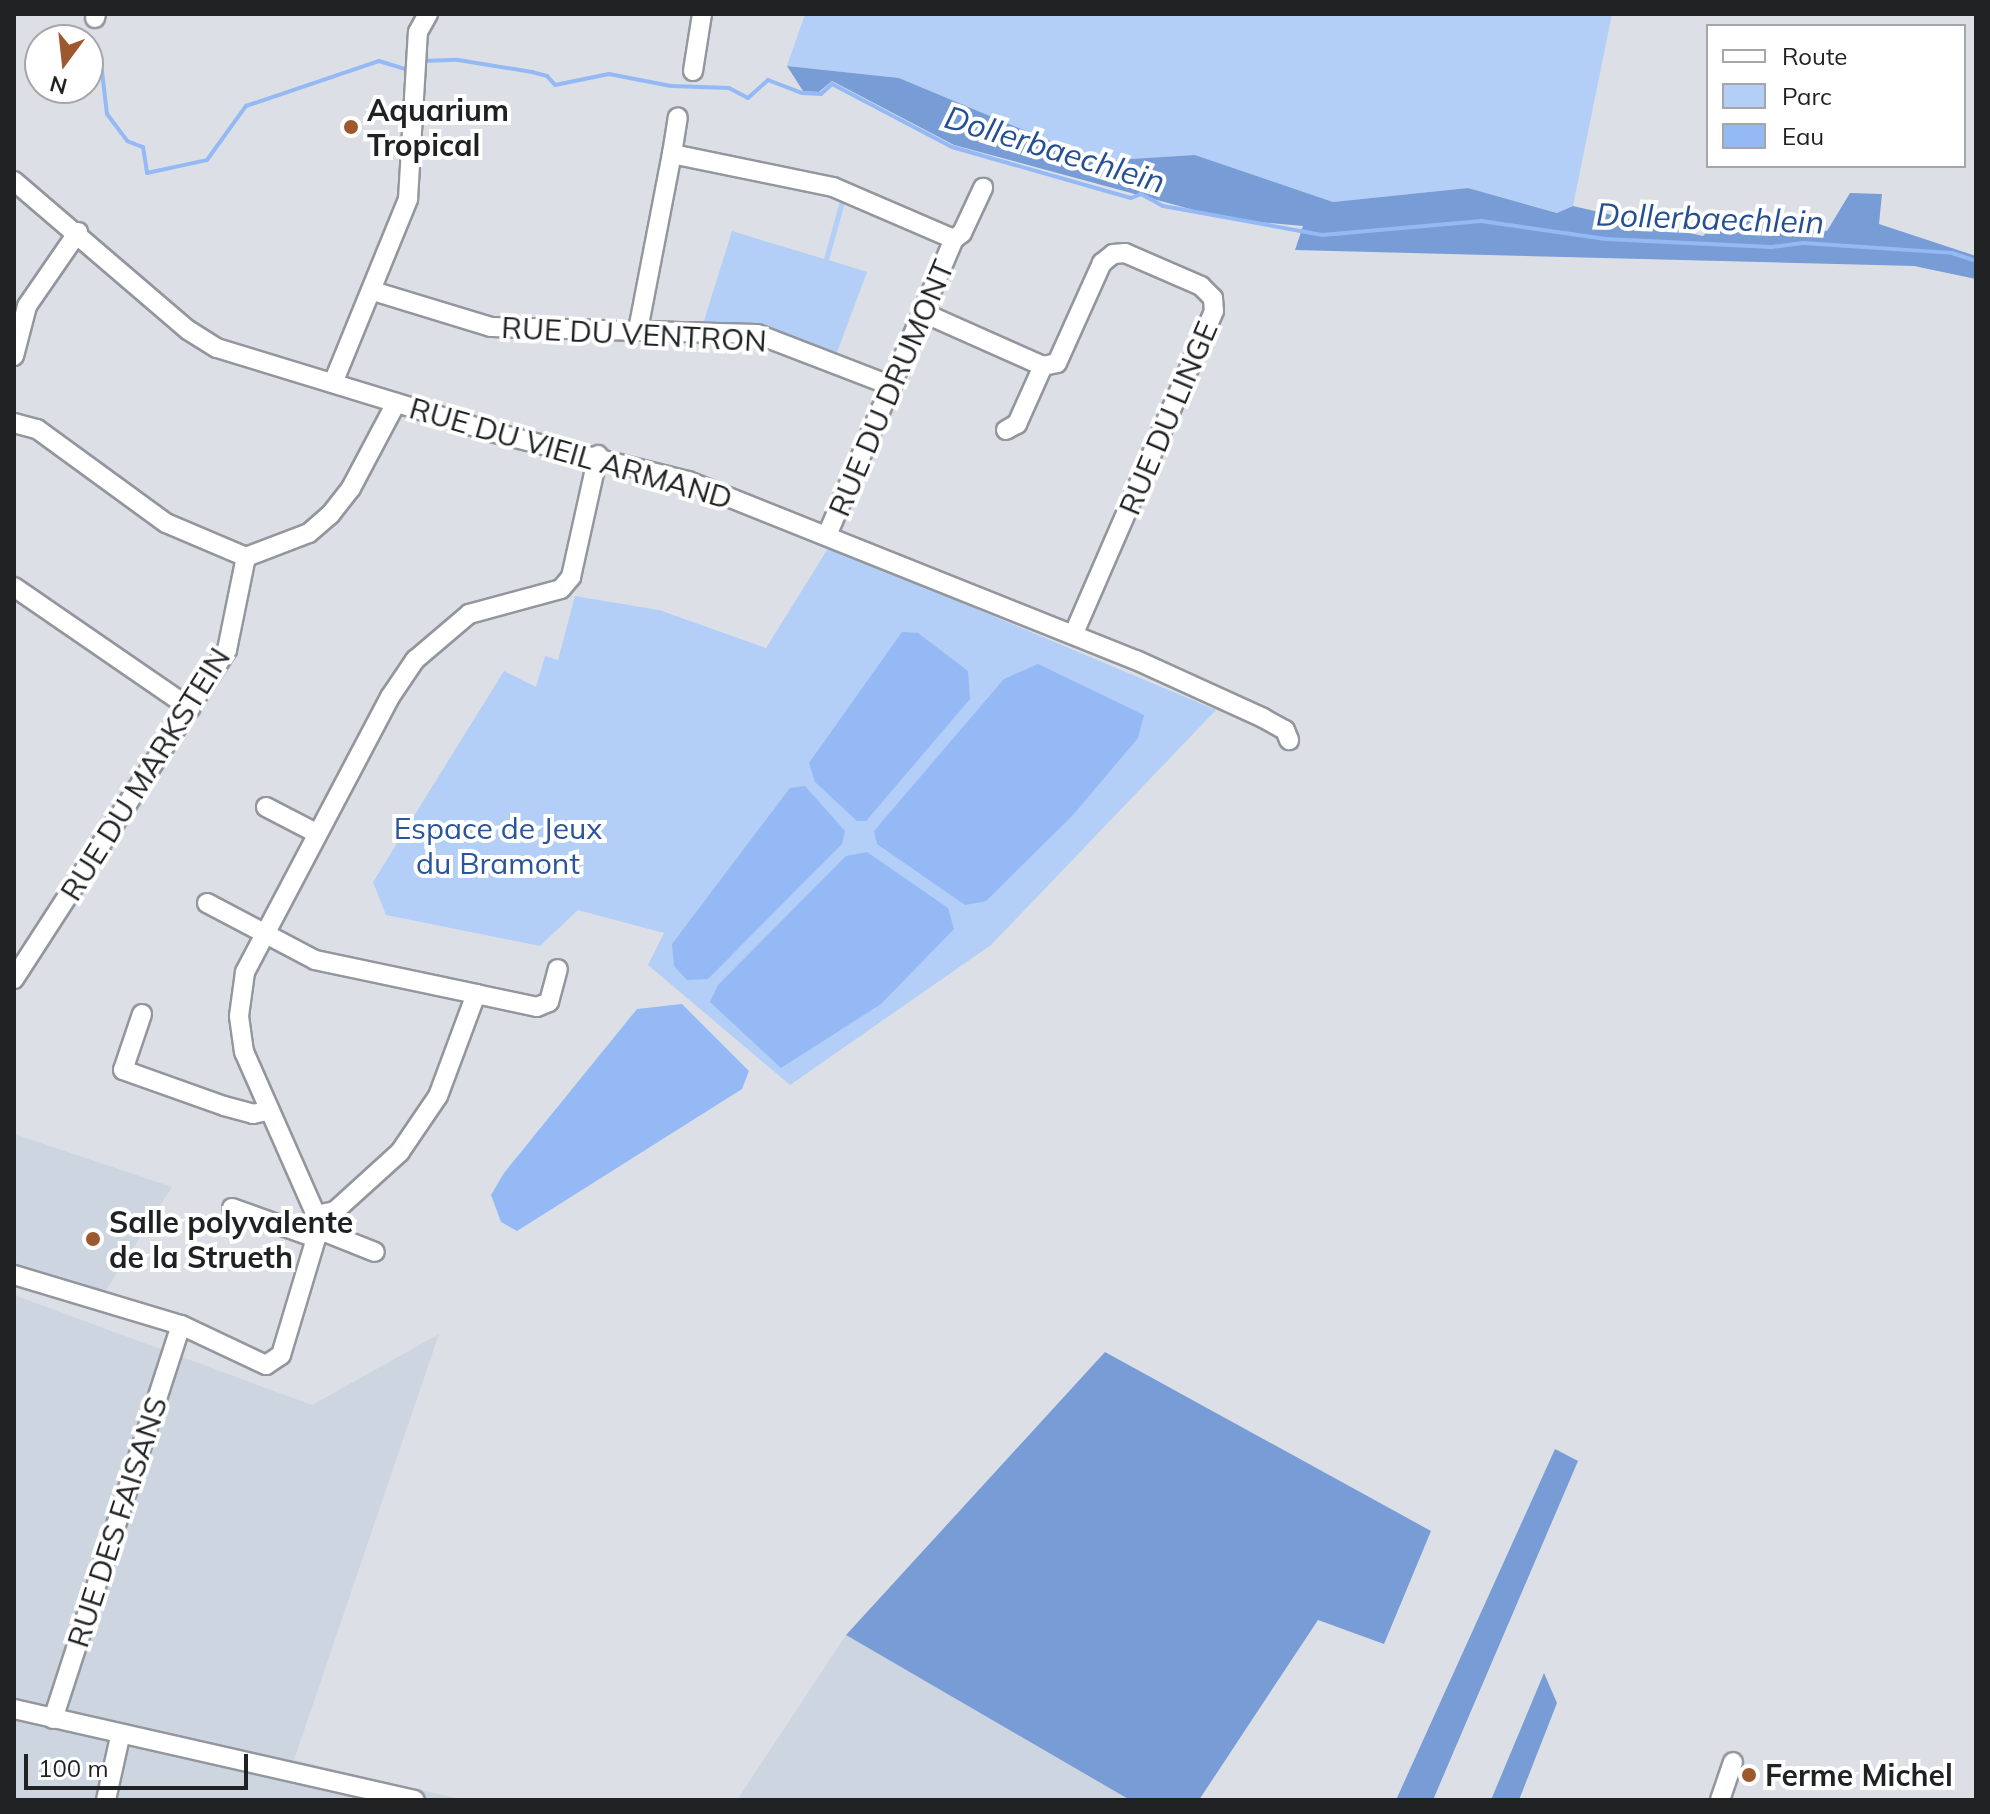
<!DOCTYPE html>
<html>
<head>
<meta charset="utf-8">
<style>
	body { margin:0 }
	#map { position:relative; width:1990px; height:1814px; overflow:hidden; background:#dce0e6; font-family:Mulish,sans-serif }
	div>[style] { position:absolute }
	.built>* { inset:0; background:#cdd5e1 }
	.green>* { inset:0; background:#b3cef7 }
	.forest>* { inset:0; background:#789cd6 }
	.water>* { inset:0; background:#94b9f5 }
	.stream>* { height:4px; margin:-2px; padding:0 2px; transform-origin:2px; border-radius:2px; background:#94b9f5 }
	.roads { filter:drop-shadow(2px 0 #93979d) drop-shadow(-2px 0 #93979d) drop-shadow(0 2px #93979d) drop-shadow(0 -2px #93979d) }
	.minor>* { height:18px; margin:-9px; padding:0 9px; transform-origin:9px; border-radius:9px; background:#fff }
	.dots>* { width:22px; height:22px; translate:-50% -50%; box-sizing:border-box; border:4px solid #fff; border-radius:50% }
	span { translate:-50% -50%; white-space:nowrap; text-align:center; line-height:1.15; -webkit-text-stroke:8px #fff; paint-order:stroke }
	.poi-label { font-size:30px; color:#1f2123; font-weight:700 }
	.left { translate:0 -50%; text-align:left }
	.street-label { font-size:30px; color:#1f2123 }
	.park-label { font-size:30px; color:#2a559c }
	.water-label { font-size:32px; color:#244f95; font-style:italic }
	.frame { position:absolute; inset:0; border:16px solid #1f2123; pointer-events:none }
	.legend { position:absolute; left:1706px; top:24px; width:260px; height:144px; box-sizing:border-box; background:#fff; border:2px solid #a5a6a7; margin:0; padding:10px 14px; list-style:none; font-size:24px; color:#1f2123 }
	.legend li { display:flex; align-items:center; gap:16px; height:40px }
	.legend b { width:40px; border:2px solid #a5a6a7 }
	.north { position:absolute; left:24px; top:24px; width:80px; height:80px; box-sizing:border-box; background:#fff; border:2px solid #a5a6a7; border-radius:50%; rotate:195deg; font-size:22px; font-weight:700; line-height:32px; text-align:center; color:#1f2123 }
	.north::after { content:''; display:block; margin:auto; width:28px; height:36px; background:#9e582e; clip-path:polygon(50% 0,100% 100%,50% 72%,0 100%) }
	.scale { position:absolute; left:24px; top:1754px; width:224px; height:36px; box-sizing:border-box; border:4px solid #1f2123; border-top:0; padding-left:10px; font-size:24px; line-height:28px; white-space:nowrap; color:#1f2123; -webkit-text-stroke:6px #fff; paint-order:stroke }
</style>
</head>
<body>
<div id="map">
	<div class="built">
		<i style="clip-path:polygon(14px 1134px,172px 1187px,101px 1298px,14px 1265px)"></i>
		<i style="clip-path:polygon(14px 1295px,312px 1405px,439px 1334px,294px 1760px,464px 1800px,14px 1800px)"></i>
		<i style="clip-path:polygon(846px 1635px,1130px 1800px,737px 1800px)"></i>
	</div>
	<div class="green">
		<i style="clip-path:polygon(805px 14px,1612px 14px,1573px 206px,1558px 213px,1468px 188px,1333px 202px,1195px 155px,1098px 161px,899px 78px,787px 66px)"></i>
		<i style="clip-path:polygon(840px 201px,845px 203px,829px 260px,867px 272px,836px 355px,764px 326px,703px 324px,732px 231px,824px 259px)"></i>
		<i style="clip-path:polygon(829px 547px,1216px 710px,991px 945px,790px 1085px,648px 965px,664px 933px,578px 910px,540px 946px,386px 915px,373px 882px,504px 671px,536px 687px,545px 656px,558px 660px,575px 596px,659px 610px,766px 648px)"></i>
	</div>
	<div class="forest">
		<i style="clip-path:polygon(787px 66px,899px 78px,1098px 161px,1195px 155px,1333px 202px,1468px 188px,1557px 213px,1573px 206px,1703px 236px,1723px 215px,1827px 231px,1850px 193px,1882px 194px,1879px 224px,1976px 256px,1976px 279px,1914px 266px,1295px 250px,1303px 226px,1227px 219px,954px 145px,832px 81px,819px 92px,803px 91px)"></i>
		<i style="clip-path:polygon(1105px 1352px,1431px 1531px,1384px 1644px,1318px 1620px,1199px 1800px,1130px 1800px,846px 1635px)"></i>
		<i style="clip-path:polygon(1555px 1449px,1578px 1461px,1433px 1800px,1396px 1800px)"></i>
		<i style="clip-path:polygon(1544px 1673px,1557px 1703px,1519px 1800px,1491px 1800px)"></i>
	</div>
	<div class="water">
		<i style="clip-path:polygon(902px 632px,918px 633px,968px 671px,970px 699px,866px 821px,857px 821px,815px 782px,809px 763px)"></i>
		<i style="clip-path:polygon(1038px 664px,1144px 715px,1138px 738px,1073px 815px,986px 901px,965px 905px,877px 844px,874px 831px,1004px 679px)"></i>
		<i style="clip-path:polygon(805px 786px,845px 831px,842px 844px,708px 979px,687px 980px,674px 966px,672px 944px,790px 788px)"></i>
		<i style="clip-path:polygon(867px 852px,948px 908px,954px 929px,881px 1004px,781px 1068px,710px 1002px,718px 985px,846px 856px)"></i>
		<i style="clip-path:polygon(682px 1004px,749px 1071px,742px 1089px,517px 1231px,501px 1222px,491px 1195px,504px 1173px,637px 1009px)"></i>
	</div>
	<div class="stream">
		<i style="left:88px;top:48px;width:20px;rotate:49deg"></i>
		<i style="left:101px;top:63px;width:51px;rotate:83.3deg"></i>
		<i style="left:107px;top:114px;width:34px;rotate:53deg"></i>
		<i style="left:127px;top:141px;width:17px;rotate:21deg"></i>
		<i style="left:143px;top:147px;width:26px;rotate:81deg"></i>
		<i style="left:147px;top:173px;width:61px;rotate:-12.2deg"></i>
		<i style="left:207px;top:160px;width:67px;rotate:-54.2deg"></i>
		<i style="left:246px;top:106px;width:140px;rotate:-18.7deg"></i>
		<i style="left:379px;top:61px;width:31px;rotate:17deg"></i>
		<i style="left:422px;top:61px;width:36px;rotate:-2deg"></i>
		<i style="left:458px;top:60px;width:75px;rotate:9.2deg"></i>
		<i style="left:532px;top:72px;width:16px;rotate:15deg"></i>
		<i style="left:547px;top:76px;width:12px;rotate:48deg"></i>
		<i style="left:555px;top:85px;width:55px;rotate:-11.5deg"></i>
		<i style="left:609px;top:74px;width:63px;rotate:11deg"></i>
		<i style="left:671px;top:86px;width:58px;rotate:2deg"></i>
		<i style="left:729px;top:88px;width:21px;rotate:28deg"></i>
		<i style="left:748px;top:98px;width:27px;rotate:-42deg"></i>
		<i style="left:768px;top:80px;width:36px;rotate:21deg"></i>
		<i style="left:802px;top:93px;width:19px;rotate:3deg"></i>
		<i style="left:821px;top:94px;width:15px;rotate:-42deg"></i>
		<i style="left:832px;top:84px;width:136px;rotate:27.7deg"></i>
		<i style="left:952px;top:147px;width:186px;rotate:15.9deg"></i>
		<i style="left:1131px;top:198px;width:11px;rotate:-22deg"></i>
		<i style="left:1141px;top:194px;width:25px;rotate:29deg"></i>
		<i style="left:1163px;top:206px;width:162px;rotate:10.3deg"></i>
		<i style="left:1322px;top:235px;width:160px;rotate:-5deg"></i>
		<i style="left:1481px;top:221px;width:126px;rotate:8.2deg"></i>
		<i style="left:1606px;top:239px;width:165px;rotate:2.8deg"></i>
		<i style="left:1771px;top:247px;width:32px;rotate:-7deg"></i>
		<i style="left:1803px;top:243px;width:149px;rotate:3.8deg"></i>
		<i style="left:1952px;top:253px;width:25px;rotate:18deg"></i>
	</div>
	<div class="roads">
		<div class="minor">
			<i style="left:95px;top:18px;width:4px;rotate:-76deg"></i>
			<i style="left:693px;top:71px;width:58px;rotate:-81deg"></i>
			<i style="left:672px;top:154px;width:37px;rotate:-81deg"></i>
			<i style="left:14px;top:181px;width:229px;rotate:40.6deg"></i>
			<i style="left:188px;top:330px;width:34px;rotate:32deg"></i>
			<i style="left:217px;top:348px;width:287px;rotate:17deg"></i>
			<i style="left:491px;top:432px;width:203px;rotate:14deg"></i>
			<i style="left:688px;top:481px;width:482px;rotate:21.8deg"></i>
			<i style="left:1136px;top:660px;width:140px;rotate:24.5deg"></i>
			<i style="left:1263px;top:718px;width:25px;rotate:29deg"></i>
			<i style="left:1285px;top:730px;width:11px;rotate:68deg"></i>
			<i style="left:954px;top:239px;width:10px;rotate:-37deg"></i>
			<i style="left:962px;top:233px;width:50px;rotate:-65deg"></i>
			<i style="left:373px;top:291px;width:123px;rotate:17deg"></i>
			<i style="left:491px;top:327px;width:266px;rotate:1.5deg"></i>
			<i style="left:757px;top:334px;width:145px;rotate:21.1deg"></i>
			<i style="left:926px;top:314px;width:128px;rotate:24deg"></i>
			<i style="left:638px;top:330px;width:179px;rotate:-79.1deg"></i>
			<i style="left:672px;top:154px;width:164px;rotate:11.6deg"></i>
			<i style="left:833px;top:187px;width:132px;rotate:23.3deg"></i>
			<i style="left:954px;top:239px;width:323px;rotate:113.2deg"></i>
			<i style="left:14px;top:356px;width:52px;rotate:-75.4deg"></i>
			<i style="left:27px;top:306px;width:90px;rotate:-55.4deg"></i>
			<i style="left:333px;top:383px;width:199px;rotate:-67.8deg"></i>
			<i style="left:408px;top:199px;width:167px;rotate:-86.6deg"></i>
			<i style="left:418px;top:32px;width:21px;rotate:-61deg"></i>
			<i style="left:14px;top:423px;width:24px;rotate:15deg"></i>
			<i style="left:37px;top:429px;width:160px;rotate:36.1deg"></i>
			<i style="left:166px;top:523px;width:87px;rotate:23deg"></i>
			<i style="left:246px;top:557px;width:67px;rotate:-20.9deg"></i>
			<i style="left:309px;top:533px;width:28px;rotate:-41deg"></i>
			<i style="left:330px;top:515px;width:34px;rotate:-52deg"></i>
			<i style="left:351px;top:488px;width:96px;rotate:-62.1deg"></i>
			<i style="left:1006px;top:430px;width:13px;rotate:-29deg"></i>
			<i style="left:1017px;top:424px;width:64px;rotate:-65.9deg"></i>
			<i style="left:1043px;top:366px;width:14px;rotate:-12deg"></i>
			<i style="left:1057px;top:363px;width:110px;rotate:-65.8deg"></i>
			<i style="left:1102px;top:263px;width:14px;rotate:-39deg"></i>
			<i style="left:1113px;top:254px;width:12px;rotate:-5deg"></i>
			<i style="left:1125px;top:253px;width:83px;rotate:23.5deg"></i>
			<i style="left:1201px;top:286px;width:17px;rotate:45deg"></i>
			<i style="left:1213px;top:298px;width:13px;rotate:86deg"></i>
			<i style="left:1214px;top:311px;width:353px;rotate:113.5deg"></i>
			<i style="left:14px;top:587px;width:214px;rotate:34.5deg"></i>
			<i style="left:266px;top:807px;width:56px;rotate:27.5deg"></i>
			<i style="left:207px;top:903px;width:122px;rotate:27.8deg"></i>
			<i style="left:315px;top:960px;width:165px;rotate:11.9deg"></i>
			<i style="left:476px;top:994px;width:109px;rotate:110.4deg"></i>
			<i style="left:438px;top:1096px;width:68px;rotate:124.2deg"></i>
			<i style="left:400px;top:1152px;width:88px;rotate:137.8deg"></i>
			<i style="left:335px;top:1211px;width:19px;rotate:168deg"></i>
			<i style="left:14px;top:979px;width:392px;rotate:-57.1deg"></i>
			<i style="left:227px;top:650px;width:95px;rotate:-78.5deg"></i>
			<i style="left:476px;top:994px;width:62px;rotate:12deg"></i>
			<i style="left:537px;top:1007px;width:13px;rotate:-23deg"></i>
			<i style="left:549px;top:1002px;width:34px;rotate:-75deg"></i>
			<i style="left:142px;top:1014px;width:59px;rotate:108.7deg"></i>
			<i style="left:123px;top:1070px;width:107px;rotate:19.6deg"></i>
			<i style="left:224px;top:1106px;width:30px;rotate:15deg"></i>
			<i style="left:253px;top:1114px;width:17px;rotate:-13deg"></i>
			<i style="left:232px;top:1208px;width:89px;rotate:19.7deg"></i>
			<i style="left:317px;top:1229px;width:62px;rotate:21.6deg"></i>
			<i style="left:14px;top:1275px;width:174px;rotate:16.7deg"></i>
			<i style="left:181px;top:1325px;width:94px;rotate:25.2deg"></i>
			<i style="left:266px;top:1365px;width:18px;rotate:-34deg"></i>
			<i style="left:281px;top:1355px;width:122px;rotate:-73.3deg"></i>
			<i style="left:316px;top:1238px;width:23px;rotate:-90deg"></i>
			<i style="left:316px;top:1215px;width:178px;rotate:-113.8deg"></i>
			<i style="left:244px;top:1052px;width:36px;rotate:-98deg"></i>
			<i style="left:239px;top:1016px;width:44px;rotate:-82.2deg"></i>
			<i style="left:245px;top:972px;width:311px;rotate:-62.2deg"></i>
			<i style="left:390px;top:697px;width:45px;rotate:-56deg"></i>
			<i style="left:415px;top:660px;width:71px;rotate:-40.4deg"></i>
			<i style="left:469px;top:614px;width:95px;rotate:-15.2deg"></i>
			<i style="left:561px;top:589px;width:16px;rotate:-50deg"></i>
			<i style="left:571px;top:577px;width:125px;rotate:-77.5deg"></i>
			<i style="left:14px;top:1709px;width:411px;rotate:12.8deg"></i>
			<i style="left:53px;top:1719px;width:414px;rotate:-72deg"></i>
			<i style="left:106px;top:1800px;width:65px;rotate:-77.5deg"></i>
			<i style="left:1720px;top:1800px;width:40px;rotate:-71.1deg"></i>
		</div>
	</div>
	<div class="dots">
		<i style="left:351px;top:127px;background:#9e582e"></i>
		<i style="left:93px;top:1239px;background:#9e582e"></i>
		<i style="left:1749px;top:1775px;background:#9e582e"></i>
	</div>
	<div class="poi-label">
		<span class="left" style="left:367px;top:127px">Aquarium<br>Tropical</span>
		<span class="left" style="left:109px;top:1239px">Salle polyvalente<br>de la Strueth</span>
		<span class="left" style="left:1765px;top:1775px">Ferme Michel</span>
	</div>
	<div class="street-label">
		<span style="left:634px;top:334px;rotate:3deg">RUE DU VENTRON</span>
		<span style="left:891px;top:388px;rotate:-67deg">RUE DU DRUMONT</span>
		<span style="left:1168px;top:418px;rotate:-67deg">RUE DU LINGE</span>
		<span style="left:571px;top:453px;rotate:16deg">RUE DU VIEIL ARMAND</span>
		<span style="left:145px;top:774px;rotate:-58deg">RUE DU MARKSTEIN</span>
		<span style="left:117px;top:1522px;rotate:-72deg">RUE DES FAISANS</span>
	</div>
	<div class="park-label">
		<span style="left:498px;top:845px">Espace de Jeux<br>du Bramont</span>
	</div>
	<div class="water-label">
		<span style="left:1055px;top:149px;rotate:17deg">Dollerbaechlein</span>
		<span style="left:1710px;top:218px;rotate:2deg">Dollerbaechlein</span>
	</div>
	<div class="frame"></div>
	<ul class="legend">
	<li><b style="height:10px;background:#fff"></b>Route</li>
	<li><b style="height:22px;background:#b3cef7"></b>Parc</li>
	<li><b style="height:22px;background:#94b9f5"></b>Eau</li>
	</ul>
	<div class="north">N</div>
	<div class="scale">100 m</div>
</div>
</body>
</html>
